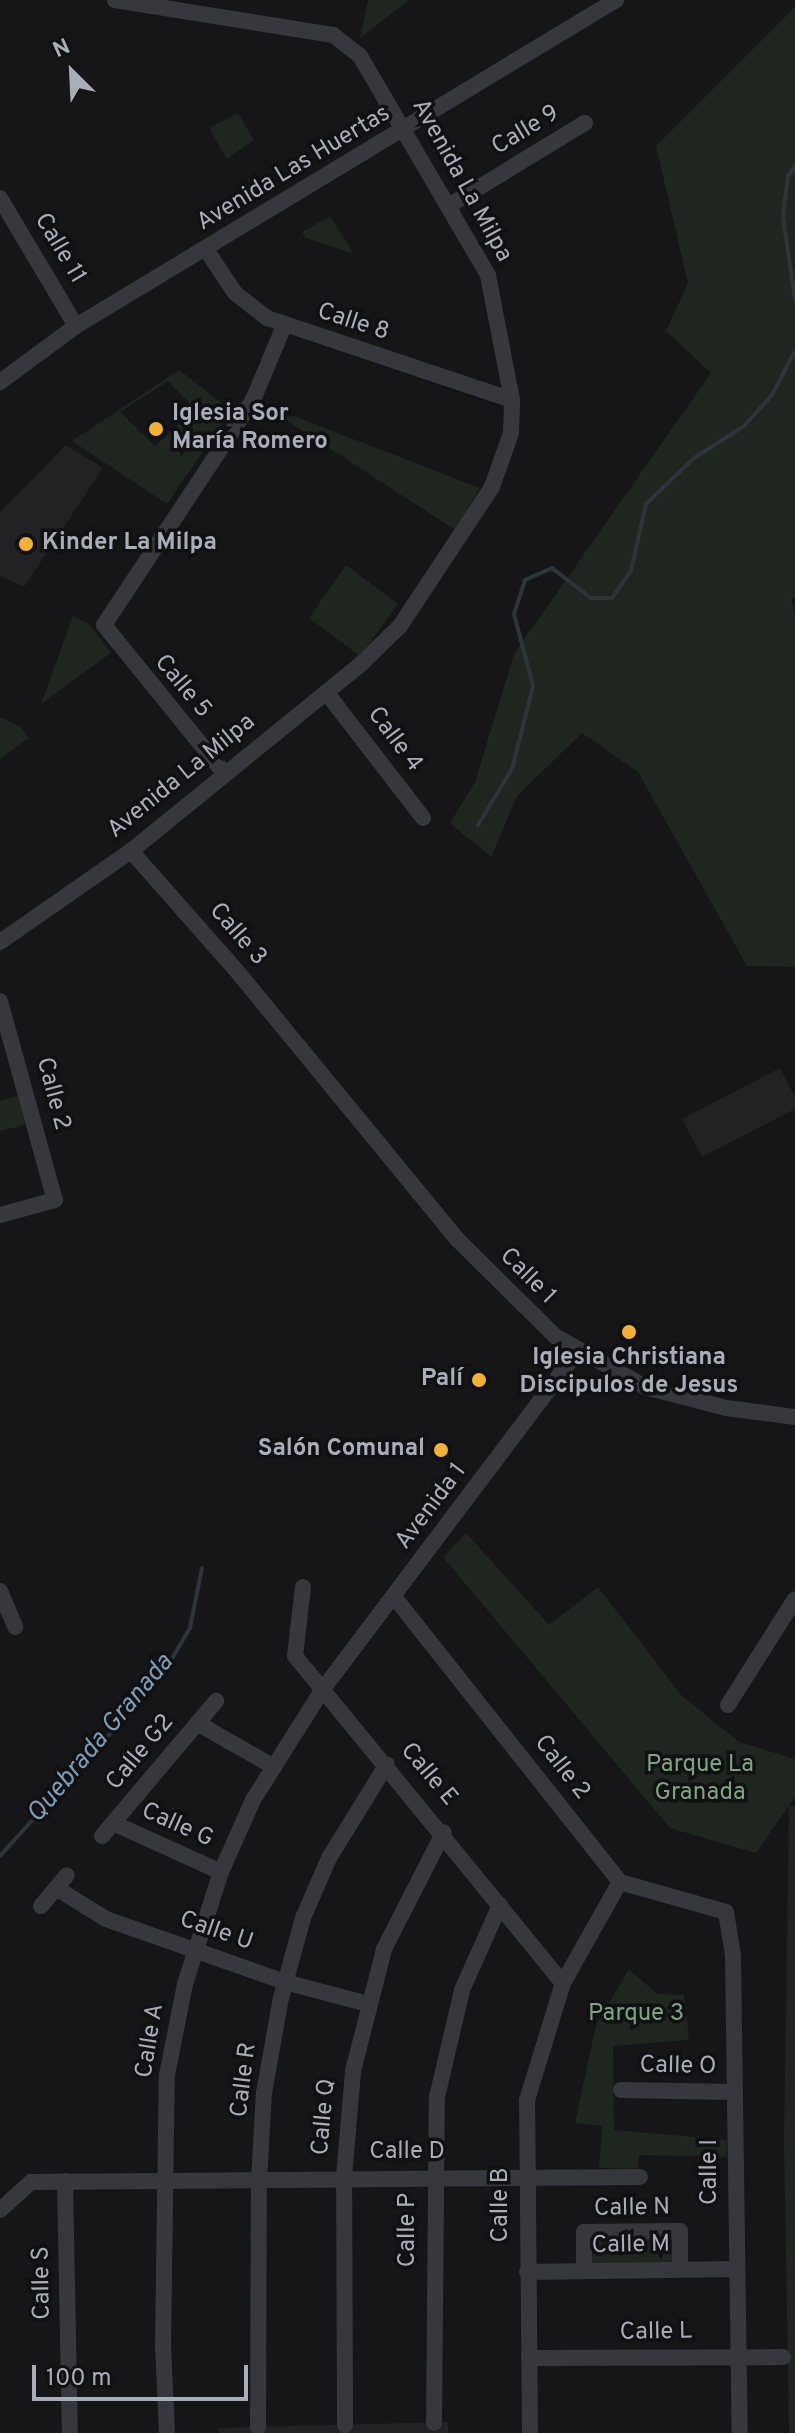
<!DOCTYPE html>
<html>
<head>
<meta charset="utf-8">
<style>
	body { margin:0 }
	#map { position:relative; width:795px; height:2433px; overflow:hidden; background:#161618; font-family:Overpass,sans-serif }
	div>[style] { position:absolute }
	.built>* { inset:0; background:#222225 }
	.green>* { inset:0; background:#1e261f }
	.stream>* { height:4px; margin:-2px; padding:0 2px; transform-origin:2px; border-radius:2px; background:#2c353c }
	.minor>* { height:16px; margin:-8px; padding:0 8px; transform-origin:8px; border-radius:8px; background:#37383d }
	.dots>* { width:22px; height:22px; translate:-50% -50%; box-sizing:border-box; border:4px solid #111113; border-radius:50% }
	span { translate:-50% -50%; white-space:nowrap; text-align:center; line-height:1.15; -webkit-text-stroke:7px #111113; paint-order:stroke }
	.street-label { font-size:24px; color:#a8adb8 }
	.poi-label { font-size:24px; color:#a8adb8; font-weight:700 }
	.left { translate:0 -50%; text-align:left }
	.right { translate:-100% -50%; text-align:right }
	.park-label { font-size:24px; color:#7fa381 }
	.water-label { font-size:26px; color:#7f9bb3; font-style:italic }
	.north { position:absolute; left:32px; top:32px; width:80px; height:80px; -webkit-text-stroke:6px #111113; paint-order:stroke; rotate:336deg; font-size:22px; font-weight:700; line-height:32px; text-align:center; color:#a8adb8 }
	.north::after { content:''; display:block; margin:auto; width:28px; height:36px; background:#a8adb8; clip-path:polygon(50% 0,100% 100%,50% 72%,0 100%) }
	.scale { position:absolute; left:32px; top:2365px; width:216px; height:36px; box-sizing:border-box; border:4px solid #a8adb8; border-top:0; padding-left:10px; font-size:24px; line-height:28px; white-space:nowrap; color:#a8adb8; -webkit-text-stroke:6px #111113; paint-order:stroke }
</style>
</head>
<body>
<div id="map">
	<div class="built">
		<i style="clip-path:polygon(66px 445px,103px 468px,24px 587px,0 576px,0 512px)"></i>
		<i style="clip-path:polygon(780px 1068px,795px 1097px,795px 1109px,702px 1157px,682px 1119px)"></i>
		<i style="clip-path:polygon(789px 1806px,795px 1806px,795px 2141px,784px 2141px)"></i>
		<i style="clip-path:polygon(448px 2422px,448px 2433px,219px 2433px,218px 2428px)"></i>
	</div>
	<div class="green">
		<i style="clip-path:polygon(368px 0,409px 0,360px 38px)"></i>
		<i style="clip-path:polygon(795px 7px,795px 597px,791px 599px,795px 616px,795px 967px,747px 966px,638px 772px,582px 733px,517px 796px,491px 857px,450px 823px,475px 782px,514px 654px,711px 373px,666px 331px,688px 283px,656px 146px)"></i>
		<i style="clip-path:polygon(238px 113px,254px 140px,227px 159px,209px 128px)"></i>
		<i style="clip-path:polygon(330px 216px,354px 254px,306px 238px,302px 232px)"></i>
		<i style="clip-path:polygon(evenodd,179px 370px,231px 410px,167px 504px,72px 441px,179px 370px,168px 381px,195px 409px,155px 446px,120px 412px,168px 381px)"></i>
		<i style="clip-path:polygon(260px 403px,480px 488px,455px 530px)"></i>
		<i style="clip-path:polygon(346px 565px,398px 604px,360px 656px,309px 618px)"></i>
		<i style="clip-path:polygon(73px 616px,89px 624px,111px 653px,41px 704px)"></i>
		<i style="clip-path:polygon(0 717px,21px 727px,29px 738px,0 759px)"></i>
		<i style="clip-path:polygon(18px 1096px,25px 1125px,0 1131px,0 1101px)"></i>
		<i style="clip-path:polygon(466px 1533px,549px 1625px,598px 1587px,682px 1696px,739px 1742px,795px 1759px,795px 1797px,756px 1853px,670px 1828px,443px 1557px)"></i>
		<i style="clip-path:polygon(629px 1969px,657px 1994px,684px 1995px,689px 2040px,613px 2046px,614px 2130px,727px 2140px,726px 2157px,639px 2155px,638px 2169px,599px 2168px,602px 2126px,575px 2123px,596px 2025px)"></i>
		<i style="clip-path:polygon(784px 2141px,795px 2141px,795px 2433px,789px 2433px)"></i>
		<i style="clip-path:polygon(586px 2234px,676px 2236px,677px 2268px,584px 2271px)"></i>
	</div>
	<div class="stream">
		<i style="left:795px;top:166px;width:12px;rotate:125deg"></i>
		<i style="left:788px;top:176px;width:41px;rotate:97deg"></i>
		<i style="left:783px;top:217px;width:83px;rotate:81.7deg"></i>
		<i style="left:478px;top:825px;width:66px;rotate:-58.7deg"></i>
		<i style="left:512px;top:769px;width:86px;rotate:-75.8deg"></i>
		<i style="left:533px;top:686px;width:74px;rotate:-104.8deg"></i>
		<i style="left:514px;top:614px;width:36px;rotate:-72deg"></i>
		<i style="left:525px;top:580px;width:30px;rotate:-24deg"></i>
		<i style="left:552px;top:568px;width:49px;rotate:37.6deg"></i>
		<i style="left:591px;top:598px;width:21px"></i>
		<i style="left:612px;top:598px;width:33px;rotate:-55deg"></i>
		<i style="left:631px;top:571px;width:69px;rotate:-77.4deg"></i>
		<i style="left:646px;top:504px;width:66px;rotate:-43.8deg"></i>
		<i style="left:694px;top:458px;width:59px;rotate:-32.6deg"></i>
		<i style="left:744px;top:426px;width:42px;rotate:-47.9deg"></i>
		<i style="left:772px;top:395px;width:50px;rotate:-62.4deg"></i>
		<i style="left:0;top:1856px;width:241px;rotate:-48deg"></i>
		<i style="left:161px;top:1677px;width:57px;rotate:-59.4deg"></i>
		<i style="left:190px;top:1628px;width:61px;rotate:-78.7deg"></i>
	</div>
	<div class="minor">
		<i style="left:0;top:198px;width:149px;rotate:59.3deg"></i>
		<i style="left:450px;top:205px;width:158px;rotate:-31.3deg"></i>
		<i style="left:207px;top:251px;width:50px;rotate:56.3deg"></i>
		<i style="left:235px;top:293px;width:41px;rotate:38deg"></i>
		<i style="left:267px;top:318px;width:258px;rotate:18.5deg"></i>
		<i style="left:0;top:382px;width:94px;rotate:-36.4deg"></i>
		<i style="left:76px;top:326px;width:631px;rotate:-31.12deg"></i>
		<i style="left:326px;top:692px;width:159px;rotate:52.4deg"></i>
		<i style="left:225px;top:774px;width:192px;rotate:-129.1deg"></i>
		<i style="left:104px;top:625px;width:270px;rotate:-56.5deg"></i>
		<i style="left:253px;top:400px;width:80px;rotate:-67.3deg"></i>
		<i style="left:131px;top:851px;width:159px;rotate:48.6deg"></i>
		<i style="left:236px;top:970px;width:348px;rotate:50.6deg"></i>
		<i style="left:457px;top:1239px;width:138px;rotate:44.7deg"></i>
		<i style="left:555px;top:1336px;width:103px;rotate:29.5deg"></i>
		<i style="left:645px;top:1387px;width:84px;rotate:14.5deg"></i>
		<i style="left:726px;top:1408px;width:70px;rotate:7.4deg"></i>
		<i style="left:0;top:942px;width:160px;rotate:-34.8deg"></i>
		<i style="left:131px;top:851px;width:296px;rotate:-39.1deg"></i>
		<i style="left:361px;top:664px;width:54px;rotate:-44.3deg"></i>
		<i style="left:400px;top:626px;width:167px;rotate:-56.5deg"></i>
		<i style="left:492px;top:487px;width:57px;rotate:-70.6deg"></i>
		<i style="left:511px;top:433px;width:33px;rotate:-88deg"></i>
		<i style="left:512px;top:400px;width:127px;rotate:-100.9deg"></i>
		<i style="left:488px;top:275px;width:254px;rotate:-120.3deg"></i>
		<i style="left:360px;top:56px;width:34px;rotate:-142deg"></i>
		<i style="left:333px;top:35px;width:221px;rotate:-170.9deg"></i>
		<i style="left:0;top:1001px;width:206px;rotate:74.6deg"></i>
		<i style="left:55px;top:1200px;width:57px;rotate:164.7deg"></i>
		<i style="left:303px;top:1587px;width:69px;rotate:96.6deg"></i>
		<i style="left:295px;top:1656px;width:423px;rotate:50.7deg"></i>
		<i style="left:0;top:1591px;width:39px;rotate:67deg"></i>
		<i style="left:395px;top:1598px;width:362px;rotate:51.6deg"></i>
		<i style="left:620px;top:1882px;width:110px;rotate:15.8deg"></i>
		<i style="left:726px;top:1912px;width:44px;rotate:80.8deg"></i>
		<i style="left:733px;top:1955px;width:478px;rotate:89.2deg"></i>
		<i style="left:728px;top:1705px;width:125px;rotate:-57.7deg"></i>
		<i style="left:197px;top:1723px;width:89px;rotate:29.7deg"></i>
		<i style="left:113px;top:1823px;width:119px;rotate:24.4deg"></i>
		<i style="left:102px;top:1836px;width:177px;rotate:-49.8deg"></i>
		<i style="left:56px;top:1888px;width:59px;rotate:31.8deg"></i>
		<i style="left:106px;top:1919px;width:190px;rotate:19.4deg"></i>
		<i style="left:285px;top:1982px;width:86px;rotate:14.8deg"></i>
		<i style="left:41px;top:1906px;width:40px;rotate:-50deg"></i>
		<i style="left:621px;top:2090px;width:113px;rotate:1deg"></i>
		<i style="left:65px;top:2181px;width:252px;rotate:88.9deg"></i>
		<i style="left:0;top:2210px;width:42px;rotate:-42.1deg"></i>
		<i style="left:31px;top:2182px;width:609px;rotate:-0.47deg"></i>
		<i style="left:584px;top:2271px;width:39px;rotate:-90deg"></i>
		<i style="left:584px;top:2232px;width:96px;rotate:-0.6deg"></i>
		<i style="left:680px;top:2231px;width:38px;rotate:90deg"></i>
		<i style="left:527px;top:2272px;width:209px;rotate:-0.8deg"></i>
		<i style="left:529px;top:2358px;width:254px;rotate:-0.2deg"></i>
		<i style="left:434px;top:2423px;width:326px;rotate:-89.5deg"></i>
		<i style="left:437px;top:2097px;width:110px;rotate:-76.8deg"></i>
		<i style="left:462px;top:1990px;width:93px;rotate:-65.9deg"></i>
		<i style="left:345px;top:2425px;width:248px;rotate:-90.2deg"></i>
		<i style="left:344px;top:2177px;width:106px;rotate:-85.1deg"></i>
		<i style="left:353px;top:2071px;width:126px;rotate:-75.7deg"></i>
		<i style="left:384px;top:1949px;width:131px;rotate:-62.9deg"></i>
		<i style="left:258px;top:2427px;width:248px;rotate:-89.8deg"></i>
		<i style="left:259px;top:2179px;width:86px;rotate:-86.7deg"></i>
		<i style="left:264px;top:2093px;width:97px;rotate:-79.9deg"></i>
		<i style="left:281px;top:1998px;width:83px;rotate:-74.6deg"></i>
		<i style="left:303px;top:1918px;width:65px;rotate:-66.6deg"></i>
		<i style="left:329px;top:1858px;width:110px;rotate:-58.3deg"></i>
		<i style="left:167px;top:2433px;width:87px;rotate:-92.6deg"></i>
		<i style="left:163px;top:2346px;width:271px;rotate:-89.2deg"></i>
		<i style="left:167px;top:2075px;width:93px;rotate:-78.8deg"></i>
		<i style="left:185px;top:1984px;width:118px;rotate:-72.2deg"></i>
		<i style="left:221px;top:1872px;width:79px;rotate:-66deg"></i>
		<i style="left:253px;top:1800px;width:131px;rotate:-57.8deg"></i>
		<i style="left:323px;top:1689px;width:423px;rotate:-53deg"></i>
		<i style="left:530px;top:2433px;width:333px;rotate:-90.5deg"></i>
		<i style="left:527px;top:2100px;width:122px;rotate:-72.9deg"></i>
		<i style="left:563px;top:1983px;width:116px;rotate:-60.6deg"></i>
	</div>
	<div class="dots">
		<i style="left:156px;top:429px;background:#f2b134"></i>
		<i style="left:26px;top:544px;background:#f2b134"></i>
		<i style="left:629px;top:1332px;background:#f2b134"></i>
		<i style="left:479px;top:1380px;background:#f2b134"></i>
		<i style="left:441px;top:1450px;background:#f2b134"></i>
	</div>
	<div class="street-label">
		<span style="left:526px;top:131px;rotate:-31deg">Calle 9</span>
		<span style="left:294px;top:169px;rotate:-31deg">Avenida Las Huertas</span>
		<span style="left:461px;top:181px;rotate:61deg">Avenida La Milpa</span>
		<span style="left:59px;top:249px;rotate:59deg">Calle 11</span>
		<span style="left:353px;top:323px;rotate:18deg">Calle 8</span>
		<span style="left:182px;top:687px;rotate:50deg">Calle 5</span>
		<span style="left:394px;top:740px;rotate:53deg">Calle 4</span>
		<span style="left:182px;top:777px;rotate:-39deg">Avenida La Milpa</span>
		<span style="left:237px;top:935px;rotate:49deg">Calle 3</span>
		<span style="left:52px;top:1094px;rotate:75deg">Calle 2</span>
		<span style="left:527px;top:1277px;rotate:45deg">Calle 1</span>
		<span style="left:432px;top:1507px;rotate:-53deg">Avenida 1</span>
		<span style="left:141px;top:1753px;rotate:-50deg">Calle G2</span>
		<span style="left:561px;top:1768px;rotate:52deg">Calle 2</span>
		<span style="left:428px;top:1775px;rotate:50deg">Calle E</span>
		<span style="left:177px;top:1826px;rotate:24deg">Calle G</span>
		<span style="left:216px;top:1932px;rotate:19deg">Calle U</span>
		<span style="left:151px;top:2041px;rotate:-81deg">Calle A</span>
		<span style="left:678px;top:2067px;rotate:1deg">Calle O</span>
		<span style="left:245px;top:2080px;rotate:-83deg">Calle R</span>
		<span style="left:325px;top:2117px;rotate:-85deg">Calle Q</span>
		<span style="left:407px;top:2153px">Calle D</span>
		<span style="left:711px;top:2172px;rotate:-90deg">Calle I</span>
		<span style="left:502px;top:2205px;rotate:-90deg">Calle B</span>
		<span style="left:632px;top:2209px;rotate:-1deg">Calle N</span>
		<span style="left:409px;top:2230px;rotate:-90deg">Calle P</span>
		<span style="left:631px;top:2246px;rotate:-1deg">Calle M</span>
		<span style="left:43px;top:2283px;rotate:-91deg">Calle S</span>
		<span style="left:656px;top:2333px;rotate:-1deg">Calle L</span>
	</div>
	<div class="poi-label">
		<span class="left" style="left:172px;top:429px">Iglesia Sor<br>María Romero</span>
		<span class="left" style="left:42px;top:544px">Kinder La Milpa</span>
		<span style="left:629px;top:1373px">Iglesia Christiana<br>Discipulos de Jesus</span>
		<span class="right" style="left:463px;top:1380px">Palí</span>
		<span class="right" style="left:425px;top:1450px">Salón Comunal</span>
	</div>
	<div class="park-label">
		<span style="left:700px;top:1780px">Parque La<br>Granada</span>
		<span style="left:636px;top:2015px">Parque 3</span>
	</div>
	<div class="water-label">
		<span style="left:101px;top:1739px;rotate:-50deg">Quebrada Granada</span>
	</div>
	<div class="north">N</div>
	<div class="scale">100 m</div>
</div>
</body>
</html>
